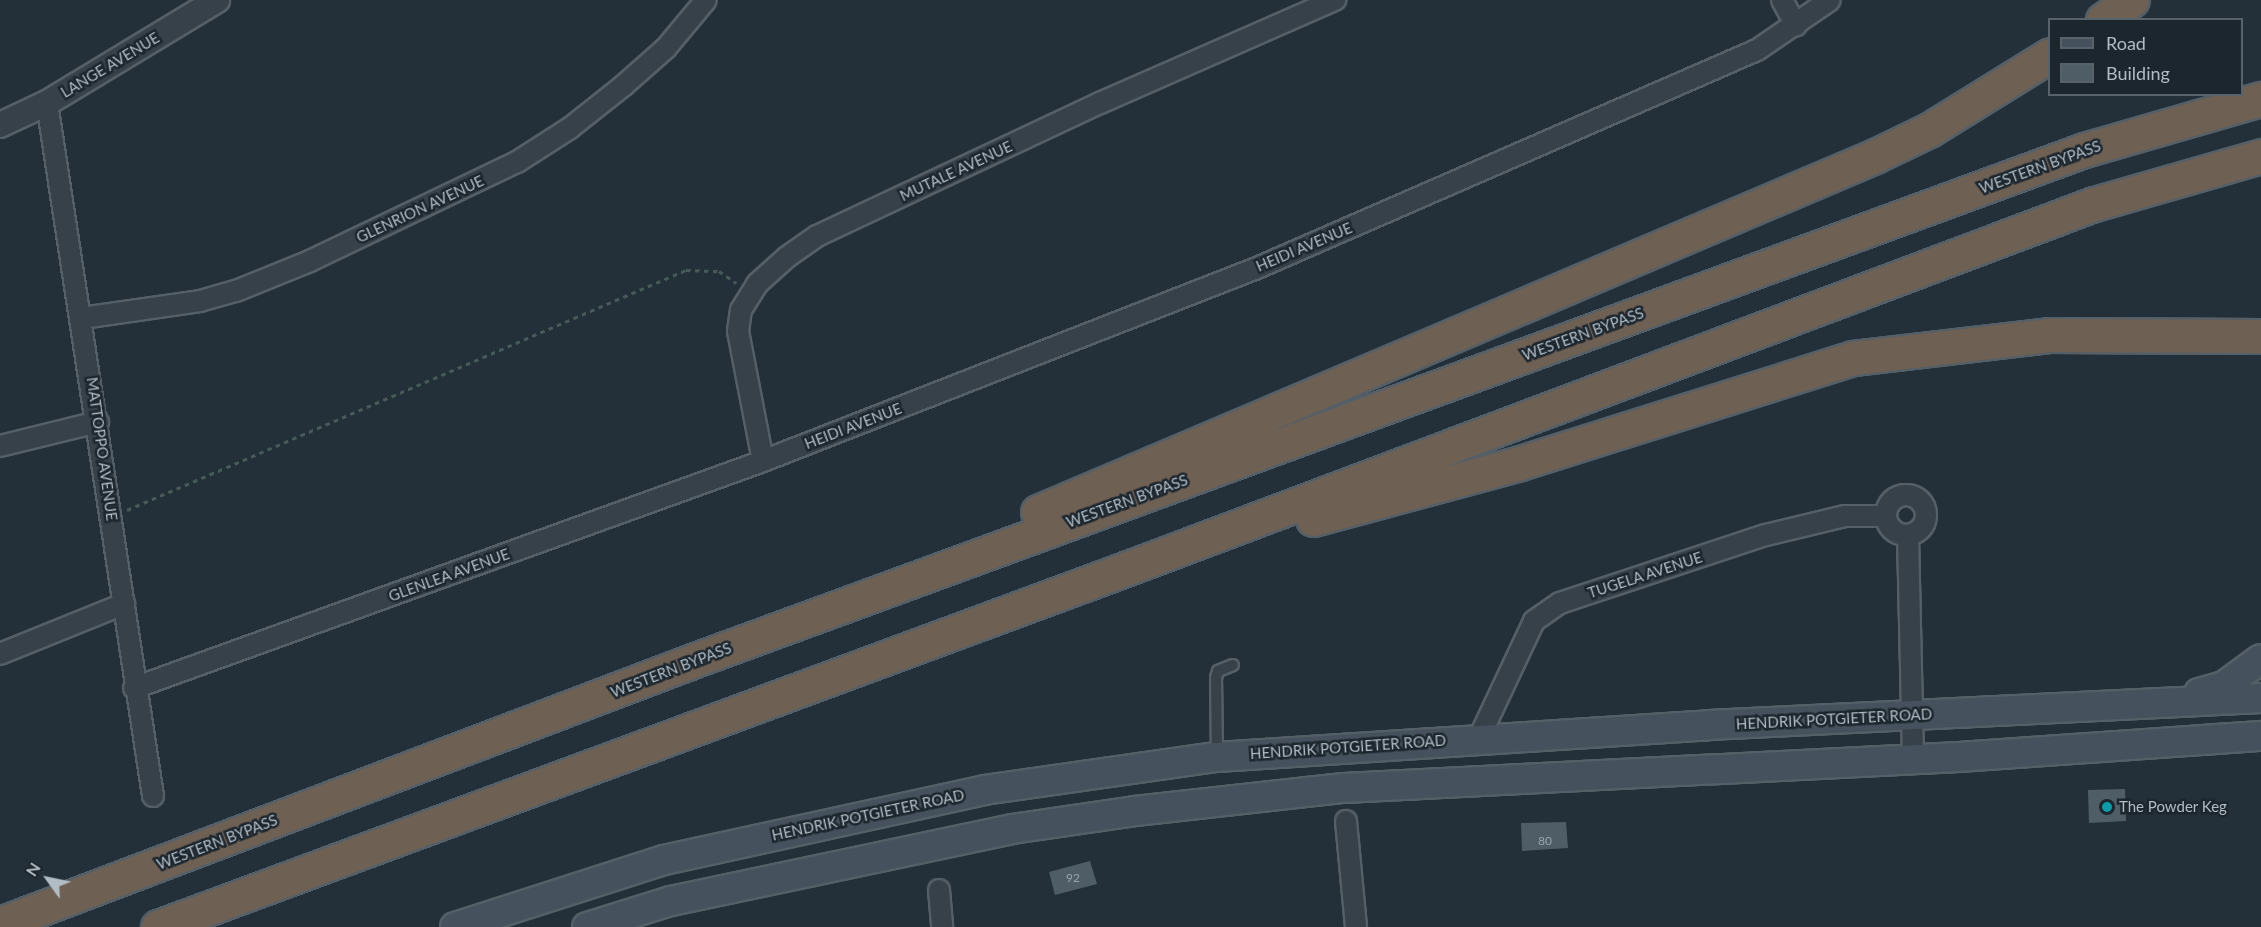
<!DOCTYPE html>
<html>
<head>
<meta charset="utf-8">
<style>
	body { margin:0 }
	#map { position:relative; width:2261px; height:927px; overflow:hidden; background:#233039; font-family:Lato,sans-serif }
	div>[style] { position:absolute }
	.building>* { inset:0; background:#4f5d67 }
	.path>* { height:3px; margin-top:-1.5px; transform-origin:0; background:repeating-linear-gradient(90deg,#475a5a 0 4.5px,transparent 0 9px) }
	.roads { filter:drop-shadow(2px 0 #555f67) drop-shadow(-2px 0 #555f67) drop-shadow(0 2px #555f67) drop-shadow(0 -2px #555f67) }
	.service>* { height:10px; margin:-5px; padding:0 5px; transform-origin:5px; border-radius:5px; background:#374149 }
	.minor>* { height:20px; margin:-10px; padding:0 10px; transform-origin:10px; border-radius:10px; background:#374149 }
	.minor>.ring { margin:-10px; padding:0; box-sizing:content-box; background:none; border:20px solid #374149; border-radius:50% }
	.tertiary>* { height:24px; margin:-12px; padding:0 12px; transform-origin:12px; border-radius:12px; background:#374149 }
	.secondary>* { height:28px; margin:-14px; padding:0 14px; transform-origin:14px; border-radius:14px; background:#45515c }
	.motorway>* { height:33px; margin:-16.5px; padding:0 16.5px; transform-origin:16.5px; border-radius:16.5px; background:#6f6054 }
	.dots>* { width:16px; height:16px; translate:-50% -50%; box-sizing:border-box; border:3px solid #1c262e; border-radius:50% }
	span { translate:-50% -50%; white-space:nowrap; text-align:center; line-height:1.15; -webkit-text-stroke:5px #1c262e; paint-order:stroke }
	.number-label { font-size:12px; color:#99a4ae }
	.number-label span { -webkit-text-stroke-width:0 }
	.street-label { font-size:15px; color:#b2bcc5 }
	.poi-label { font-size:15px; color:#b2bcc5 }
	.left { translate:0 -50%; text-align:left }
	.legend { position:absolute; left:2048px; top:18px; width:195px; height:78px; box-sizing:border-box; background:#1c262e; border:2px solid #58626a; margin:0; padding:8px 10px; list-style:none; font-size:18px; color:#b2bcc5 }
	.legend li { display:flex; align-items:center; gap:12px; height:30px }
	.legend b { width:30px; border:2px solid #58626a }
	.north { position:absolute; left:18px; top:849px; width:60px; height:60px; -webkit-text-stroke:4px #1c262e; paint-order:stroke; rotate:303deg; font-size:16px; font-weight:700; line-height:24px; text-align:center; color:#b2bcc5 }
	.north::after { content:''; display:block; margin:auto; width:21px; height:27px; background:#b2bcc5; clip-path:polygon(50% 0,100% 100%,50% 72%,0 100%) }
</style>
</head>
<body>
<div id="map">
	<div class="building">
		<i style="clip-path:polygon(2125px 789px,2126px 821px,2089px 823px,2088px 790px)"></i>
		<i style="clip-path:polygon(1566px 822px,1568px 848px,1522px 851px,1521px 823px)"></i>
		<i style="clip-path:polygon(1090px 861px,1097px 884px,1055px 895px,1049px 872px)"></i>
	</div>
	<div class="path">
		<i style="left:127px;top:510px;width:608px;rotate:-23.24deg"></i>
		<i style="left:686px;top:270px;width:33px;rotate:2deg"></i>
		<i style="left:719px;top:271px;width:21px;rotate:35deg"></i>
	</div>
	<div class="roads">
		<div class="service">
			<i style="left:1217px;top:757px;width:79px;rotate:-90.7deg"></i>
			<i style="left:1216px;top:678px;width:7px;rotate:-74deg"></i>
			<i style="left:1218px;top:671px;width:16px;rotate:-22deg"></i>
		</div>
		<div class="minor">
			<i style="left:1782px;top:0;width:29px;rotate:61deg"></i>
			<i style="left:47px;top:103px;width:701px;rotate:81.3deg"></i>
			<i style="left:82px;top:318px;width:119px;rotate:-8.2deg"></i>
			<i style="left:200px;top:301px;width:37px;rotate:-16deg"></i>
			<i style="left:236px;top:291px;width:80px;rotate:-22.1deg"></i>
			<i style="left:310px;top:261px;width:229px;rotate:-25.6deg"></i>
			<i style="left:517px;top:162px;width:63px;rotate:-32.7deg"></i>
			<i style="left:570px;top:128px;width:68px;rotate:-38.4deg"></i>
			<i style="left:623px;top:86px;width:57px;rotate:-41.5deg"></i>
			<i style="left:666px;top:48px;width:62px;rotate:-50.2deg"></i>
			<i style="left:0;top:446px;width:101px;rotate:-13.8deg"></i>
			<i style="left:763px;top:461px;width:132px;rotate:-100.9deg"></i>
			<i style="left:738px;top:331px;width:21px;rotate:-82deg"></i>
			<i style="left:741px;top:310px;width:31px;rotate:-58deg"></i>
			<i style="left:757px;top:284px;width:40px;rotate:-42deg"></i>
			<i style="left:787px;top:257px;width:37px;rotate:-35deg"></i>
			<i style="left:817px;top:236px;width:313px;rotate:-25.2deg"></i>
			<i style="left:1100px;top:103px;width:257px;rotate:-23.7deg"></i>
			<i class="ring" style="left:1886px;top:495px;width:20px;height:20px"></i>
			<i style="left:1908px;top:536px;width:221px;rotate:88.7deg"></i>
			<i style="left:0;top:654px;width:134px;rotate:-22deg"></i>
			<i style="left:134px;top:688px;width:669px;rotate:-19.84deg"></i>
			<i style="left:763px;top:461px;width:530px;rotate:-21.34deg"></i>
			<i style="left:1257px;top:268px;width:545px;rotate:-23.56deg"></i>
			<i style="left:1757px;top:50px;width:88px;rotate:-34.4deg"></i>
			<i style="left:1479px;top:738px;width:129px;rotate:-64.8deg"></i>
			<i style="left:1534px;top:621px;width:32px;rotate:-35deg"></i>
			<i style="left:1560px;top:603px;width:217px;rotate:-18.3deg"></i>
			<i style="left:1766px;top:535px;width:81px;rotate:-13.5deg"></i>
			<i style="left:1845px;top:516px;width:41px"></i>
			<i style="left:1346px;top:821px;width:106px;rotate:84.6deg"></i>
			<i style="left:939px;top:890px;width:37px;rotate:85deg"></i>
		</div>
		<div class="tertiary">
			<i style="left:0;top:125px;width:52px;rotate:-25.1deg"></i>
			<i style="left:47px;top:103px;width:199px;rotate:-31.2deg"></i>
		</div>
		<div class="secondary">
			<i style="left:2199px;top:693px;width:26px;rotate:-16deg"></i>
			<i style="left:2224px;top:686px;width:46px;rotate:-36.1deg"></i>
			<i style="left:455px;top:927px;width:219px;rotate:-17.8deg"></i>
			<i style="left:664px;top:860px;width:328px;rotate:-12.3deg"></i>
			<i style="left:984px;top:790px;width:235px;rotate:-8.1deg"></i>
			<i style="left:1217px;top:757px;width:493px;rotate:-3.7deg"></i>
			<i style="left:1709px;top:725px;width:553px;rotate:-2.8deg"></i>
			<i style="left:587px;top:927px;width:88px;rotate:-17.2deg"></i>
			<i style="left:671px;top:901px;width:349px;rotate:-11.9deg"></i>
			<i style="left:1012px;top:829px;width:124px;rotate:-8.3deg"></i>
			<i style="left:1135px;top:811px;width:210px;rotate:-6.3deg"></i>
			<i style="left:1344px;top:788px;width:616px;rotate:-2.89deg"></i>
			<i style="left:1959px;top:757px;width:303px;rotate:-4deg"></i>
		</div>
		<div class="motorway">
			<i style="left:2103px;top:20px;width:35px;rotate:-35deg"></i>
			<i style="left:1038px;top:512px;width:910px;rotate:-23.04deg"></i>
			<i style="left:1875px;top:156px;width:60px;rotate:-25.7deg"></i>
			<i style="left:1929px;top:130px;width:142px;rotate:-31.8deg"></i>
			<i style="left:1313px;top:519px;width:214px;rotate:-15.1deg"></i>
			<i style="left:1520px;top:463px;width:349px;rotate:-17.5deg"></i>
			<i style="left:1853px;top:358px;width:197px;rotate:-6.7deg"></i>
			<i style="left:2049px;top:335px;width:212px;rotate:0.3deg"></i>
			<i style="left:0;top:924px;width:743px;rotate:-20.8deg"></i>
			<i style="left:695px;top:660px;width:1480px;rotate:-20.16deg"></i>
			<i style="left:2084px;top:150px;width:184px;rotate:-16.1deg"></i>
			<i style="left:158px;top:927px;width:1034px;rotate:-20.31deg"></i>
			<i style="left:1128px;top:568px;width:1032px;rotate:-20.65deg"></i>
			<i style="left:2094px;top:204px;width:174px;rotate:-16deg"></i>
		</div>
	</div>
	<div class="dots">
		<i style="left:2107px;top:807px;background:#0f9aa8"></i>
	</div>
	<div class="number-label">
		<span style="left:1545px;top:841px">80</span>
		<span style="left:1073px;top:878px">92</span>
	</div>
	<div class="street-label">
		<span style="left:110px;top:65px;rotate:-31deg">LANGE AVENUE</span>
		<span style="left:2040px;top:167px;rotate:-20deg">WESTERN BYPASS</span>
		<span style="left:956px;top:171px;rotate:-25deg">MUTALE AVENUE</span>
		<span style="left:420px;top:209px;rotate:-25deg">GLENRION AVENUE</span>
		<span style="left:1304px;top:247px;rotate:-23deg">HEIDI AVENUE</span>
		<span style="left:1583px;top:334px;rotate:-20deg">WESTERN BYPASS</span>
		<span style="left:853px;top:426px;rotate:-21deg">HEIDI AVENUE</span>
		<span style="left:102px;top:449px;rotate:82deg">MATTOPPO AVENUE</span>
		<span style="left:1127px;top:501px;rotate:-20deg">WESTERN BYPASS</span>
		<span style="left:449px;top:575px;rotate:-20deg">GLENLEA AVENUE</span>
		<span style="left:1645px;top:575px;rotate:-18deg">TUGELA AVENUE</span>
		<span style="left:671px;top:670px;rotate:-21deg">WESTERN BYPASS</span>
		<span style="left:1834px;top:719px;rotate:-3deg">HENDRIK POTGIETER ROAD</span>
		<span style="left:1348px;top:747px;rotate:-4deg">HENDRIK POTGIETER ROAD</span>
		<span style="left:868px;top:815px;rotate:-12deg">HENDRIK POTGIETER ROAD</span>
		<span style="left:217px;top:842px;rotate:-21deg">WESTERN BYPASS</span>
	</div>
	<div class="poi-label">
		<span class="left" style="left:2119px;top:807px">The Powder Keg</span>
	</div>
	<ul class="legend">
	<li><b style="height:8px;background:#45515c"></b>Road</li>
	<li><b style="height:16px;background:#4f5d67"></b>Building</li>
	</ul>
	<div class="north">N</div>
</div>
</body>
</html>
